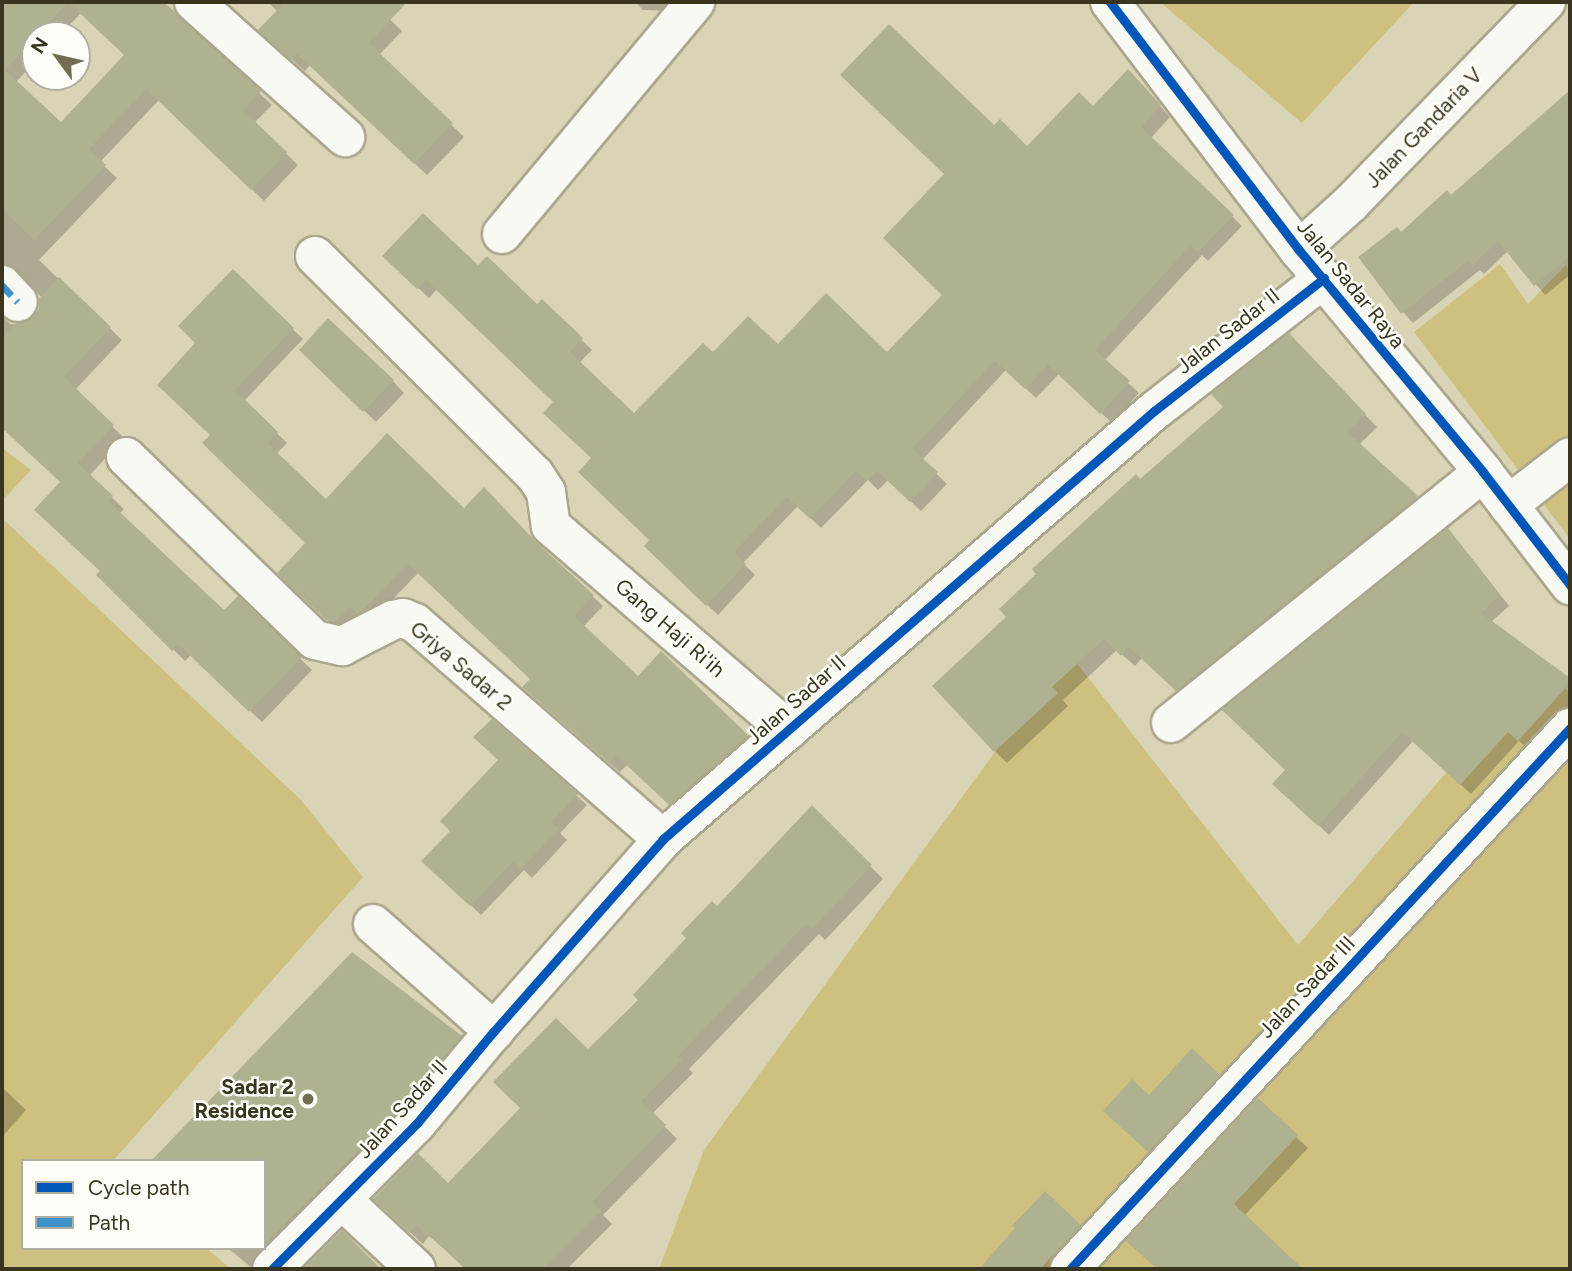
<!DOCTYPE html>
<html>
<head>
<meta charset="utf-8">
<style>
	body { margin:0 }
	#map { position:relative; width:1572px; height:1271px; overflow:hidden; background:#dad4b6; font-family:Figtree,sans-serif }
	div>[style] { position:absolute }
	.green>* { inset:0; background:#cec07e }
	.shadow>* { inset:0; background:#0003 }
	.building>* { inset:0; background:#b0b190 }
	.roads { filter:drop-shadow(2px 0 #aba68e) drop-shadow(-2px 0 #aba68e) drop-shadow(0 2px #aba68e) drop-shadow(0 -2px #aba68e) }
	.minor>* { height:38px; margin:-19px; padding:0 19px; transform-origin:19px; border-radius:19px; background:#f9f9f4 }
	.tertiary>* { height:38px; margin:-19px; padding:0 19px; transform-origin:19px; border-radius:19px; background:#f9f9f4 }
	.quiet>* { height:7px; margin-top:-3.5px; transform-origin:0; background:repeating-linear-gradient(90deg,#3e92ca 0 14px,transparent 0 21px) }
	.cycleway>* { height:9px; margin:-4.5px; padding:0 4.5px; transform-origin:4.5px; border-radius:4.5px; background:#0057b8 }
	.dots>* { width:19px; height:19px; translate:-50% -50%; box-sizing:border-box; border:4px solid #fffef8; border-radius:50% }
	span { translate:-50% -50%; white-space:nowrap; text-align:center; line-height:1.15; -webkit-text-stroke:5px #fffef8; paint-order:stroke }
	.street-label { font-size:21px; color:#3a351f }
	.poi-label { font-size:21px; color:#3a351f; font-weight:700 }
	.right { translate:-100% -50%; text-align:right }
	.frame { position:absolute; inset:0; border:4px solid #3a351f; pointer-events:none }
	.legend { position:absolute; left:21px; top:1159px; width:245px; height:91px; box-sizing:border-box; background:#fffef8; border:2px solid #b0aea1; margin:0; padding:9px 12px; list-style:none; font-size:21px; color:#3a351f }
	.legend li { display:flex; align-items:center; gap:14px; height:35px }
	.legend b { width:35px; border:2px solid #b0aea1 }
	.north { position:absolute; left:21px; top:21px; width:70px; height:70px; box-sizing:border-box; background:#fffef8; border:2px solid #b0aea1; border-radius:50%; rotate:303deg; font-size:19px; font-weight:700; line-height:28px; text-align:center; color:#3a351f }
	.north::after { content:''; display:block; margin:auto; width:24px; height:32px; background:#726d54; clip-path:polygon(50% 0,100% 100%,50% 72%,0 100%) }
</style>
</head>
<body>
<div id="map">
	<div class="green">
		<i style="clip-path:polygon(1160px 2px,1414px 2px,1302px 123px)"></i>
		<i style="clip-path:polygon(1500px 264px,1528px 304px,1566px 265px,1570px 271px,1570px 539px,1414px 332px)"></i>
		<i style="clip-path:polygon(2px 448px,31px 470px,2px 501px)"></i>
		<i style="clip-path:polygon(2px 518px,301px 800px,363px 877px,113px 1161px,23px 1161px,23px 1248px,206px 1248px,231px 1269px,2px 1269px)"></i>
		<i style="clip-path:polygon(1068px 652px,1298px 945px,1543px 660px,1570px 694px,1570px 1269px,659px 1269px,704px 1150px)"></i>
	</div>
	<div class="shadow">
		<i style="clip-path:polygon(evenodd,2px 2px,163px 2px,272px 105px,254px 123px,298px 165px,264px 201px,159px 100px,100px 162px,117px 178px,39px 260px,122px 340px,75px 390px,124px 438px,89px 476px,124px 509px,119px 514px,224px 613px,238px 598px,312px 670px,262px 722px,191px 655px,185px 661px,98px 575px,102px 571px,62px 482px,2px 426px,2px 317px,10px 324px,23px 325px,34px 320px,40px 310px,41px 297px,23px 276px,9px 275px,2px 279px,2px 2px,81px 13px,126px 56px,61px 125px,16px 82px,35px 62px,35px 35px,60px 35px,81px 13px)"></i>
		<i style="clip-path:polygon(268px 2px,386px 2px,379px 9px,402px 31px,379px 55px,464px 137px,427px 175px,310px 65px,305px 71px,272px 42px,278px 12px)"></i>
		<i style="clip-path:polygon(635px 2px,689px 2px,681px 11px,643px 10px)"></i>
		<i style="clip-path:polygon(1138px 82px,1170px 117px,1151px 138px,1242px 226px,1208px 261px,1202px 255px,1104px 361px,1139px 393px,1112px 423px,1059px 374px,1036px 398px,1006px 370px,922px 460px,947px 484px,921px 511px,888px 480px,878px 490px,868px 480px,821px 528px,798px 506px,743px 563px,755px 575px,718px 615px,646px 546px,651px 540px,555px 402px,437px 289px,429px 298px,394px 266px,479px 267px,537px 306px,542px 301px,592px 350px,579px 363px,634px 415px,713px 354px,778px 347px,887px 355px,944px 295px,994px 127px,1027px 148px)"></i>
		<i style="clip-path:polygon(1570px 93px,1570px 275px,1545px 295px,1508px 251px,1484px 274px,1480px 270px,1413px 323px,1403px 312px,1402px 234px,1451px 197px)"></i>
		<i style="clip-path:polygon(233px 271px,303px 339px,244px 401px,287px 443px,276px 454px,326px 501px,464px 510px,539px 547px,603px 606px,583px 627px,638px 678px,661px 654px,757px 746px,680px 814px,628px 764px,620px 772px,535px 697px,532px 680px,419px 572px,372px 621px,338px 630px,279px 573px,307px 543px,197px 343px)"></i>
		<i style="clip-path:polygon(1289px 336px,1377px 427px,1359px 445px,1428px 510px,1189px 702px,1142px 658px,1135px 666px,1117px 650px,1063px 700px,1068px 706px,1007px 763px,995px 751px,1009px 618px,1141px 481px,1226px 408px)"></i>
		<i style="clip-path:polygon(312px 362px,393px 381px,404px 393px,376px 422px)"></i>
		<i style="clip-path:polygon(1458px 541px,1509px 606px,1491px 622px,1570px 680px,1570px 704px,1529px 750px,1519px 741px,1471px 794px,1413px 741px,1329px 835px,1285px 794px,1287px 770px)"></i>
		<i style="clip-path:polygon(492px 721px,587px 805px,560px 833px,567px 840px,532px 878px,524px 870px,481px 915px,434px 871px,452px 831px,500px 761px)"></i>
		<i style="clip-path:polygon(812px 808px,883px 879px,825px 940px,819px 934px,689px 1069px,693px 1073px,652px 1114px,677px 1139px,603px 1215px,612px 1224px,567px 1269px,467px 1269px,429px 1236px,423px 1244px,387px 1211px,448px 1185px,640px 1000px,717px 908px)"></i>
		<i style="clip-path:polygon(460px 1037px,481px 1058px,283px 1269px,253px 1269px,228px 1248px,264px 1248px,264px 1161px)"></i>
		<i style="clip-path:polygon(1192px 1051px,1228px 1085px,1159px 1160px,1115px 1120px,1149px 1097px)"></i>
		<i style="clip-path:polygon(2px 1087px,26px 1110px,2px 1137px)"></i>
		<i style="clip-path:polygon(1258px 1101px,1308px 1148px,1244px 1216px,1299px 1269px,1158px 1269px,1139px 1252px)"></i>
		<i style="clip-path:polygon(1045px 1194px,1085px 1232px,1051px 1269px,981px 1269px)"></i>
	</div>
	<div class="building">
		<i style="clip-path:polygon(evenodd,2px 2px,164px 2px,261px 91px,243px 110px,287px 152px,251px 190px,146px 89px,89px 149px,106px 165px,34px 240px,2px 209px,2px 2px,68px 2px,124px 55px,61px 122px,5px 70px,68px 2px)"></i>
		<i style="clip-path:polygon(285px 2px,407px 2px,369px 43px,453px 123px,414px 164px,297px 54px,291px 60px,258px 30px)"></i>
		<i style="clip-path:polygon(889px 24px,994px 125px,1000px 119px,1027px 146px,1079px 92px,1093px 106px,1128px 69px,1161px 105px,1141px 127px,1234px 215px,1197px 253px,1190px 246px,1095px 350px,1130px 381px,1100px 414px,1048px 365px,1025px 389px,995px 361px,912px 449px,938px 472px,910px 502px,877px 471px,867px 481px,856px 471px,810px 519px,787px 497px,734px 552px,746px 564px,706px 606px,644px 546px,649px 540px,578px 472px,591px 458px,543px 413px,553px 402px,426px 280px,417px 289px,382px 256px,423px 213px,478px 265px,487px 256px,537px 304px,542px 299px,583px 338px,570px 352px,634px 413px,703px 343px,713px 352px,748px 316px,778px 344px,826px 293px,887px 352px,942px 295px,883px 238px,944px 174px,840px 75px)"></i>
		<i style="clip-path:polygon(1570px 90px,1570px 256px,1534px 286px,1498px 241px,1473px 265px,1469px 260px,1401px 314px,1358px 257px,1397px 227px,1401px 232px,1447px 190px,1451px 195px)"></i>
		<i style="clip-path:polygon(233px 269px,294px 328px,235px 390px,278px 432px,267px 443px,326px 499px,387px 433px,464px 508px,484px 487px,537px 543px,594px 595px,574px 616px,638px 676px,661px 651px,748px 735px,669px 805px,616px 755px,609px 763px,522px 687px,530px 679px,408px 564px,362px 611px,357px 614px,350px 607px,335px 622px,326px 620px,277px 573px,305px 543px,202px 443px,210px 435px,157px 385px,195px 343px,178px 326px)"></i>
		<i style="clip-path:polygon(59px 277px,111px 327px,64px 377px,114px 425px,74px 467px,78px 463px,113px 496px,108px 501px,224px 610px,238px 596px,302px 657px,249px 712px,178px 644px,172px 651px,96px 575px,100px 571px,34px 510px,60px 482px,2px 428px,2px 339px,16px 323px,33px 317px,39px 309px,39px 299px)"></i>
		<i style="clip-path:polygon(328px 318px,394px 380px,363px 412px,299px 350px)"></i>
		<i style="clip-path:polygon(1289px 333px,1366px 414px,1347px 432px,1418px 496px,1176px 691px,1129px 647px,1121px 656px,1104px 639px,1052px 687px,1058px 693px,994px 752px,932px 686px,1006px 617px,999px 609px,1036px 574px,1032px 569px,1136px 474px,1140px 479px,1223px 407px,1211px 394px)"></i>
		<i style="clip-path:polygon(1448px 528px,1500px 595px,1481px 613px,1570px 678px,1570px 683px,1518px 741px,1508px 732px,1460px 785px,1402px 732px,1318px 826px,1272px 784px,1285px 770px,1222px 710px)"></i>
		<i style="clip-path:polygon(492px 719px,578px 794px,551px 822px,559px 829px,521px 869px,513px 862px,470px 906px,421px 861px,450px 831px,440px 821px,498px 760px,473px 737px)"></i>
		<i style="clip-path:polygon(812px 805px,872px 865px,812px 929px,806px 924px,678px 1056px,682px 1060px,641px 1101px,666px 1125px,592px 1202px,601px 1211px,543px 1269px,465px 1269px,429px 1234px,427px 1236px,416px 1225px,410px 1233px,373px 1199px,418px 1153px,448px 1183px,520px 1108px,493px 1082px,556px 1018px,588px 1049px,638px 1000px,633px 995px,686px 938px,681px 933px,712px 901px,717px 906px)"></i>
		<i style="clip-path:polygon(352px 952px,462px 1036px,387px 1122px,264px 1246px,264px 1161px,151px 1161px)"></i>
		<i style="clip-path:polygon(1192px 1048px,1220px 1075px,1148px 1152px,1103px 1111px,1132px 1079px,1149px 1095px)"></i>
		<i style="clip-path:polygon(1258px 1098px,1298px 1135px,1234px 1204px,1303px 1269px,1157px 1269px,1126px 1241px)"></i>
		<i style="clip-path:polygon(1045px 1191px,1081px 1225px,1040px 1269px,979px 1269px,1015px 1228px,1012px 1226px)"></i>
		<i style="clip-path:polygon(342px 1230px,381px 1269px,303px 1269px)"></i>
	</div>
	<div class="roads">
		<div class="minor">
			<i style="left:194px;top:2px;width:203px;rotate:41.8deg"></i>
			<i style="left:502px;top:234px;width:302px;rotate:-50.2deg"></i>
			<i style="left:1299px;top:250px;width:70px;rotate:-42.1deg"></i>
			<i style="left:1351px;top:203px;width:280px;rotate:-45.9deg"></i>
			<i style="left:315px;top:256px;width:310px;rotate:44.9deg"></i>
			<i style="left:535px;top:475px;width:20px;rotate:57deg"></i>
			<i style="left:546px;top:492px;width:34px;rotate:82deg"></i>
			<i style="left:551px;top:526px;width:313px;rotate:40.7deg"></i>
			<i style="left:2px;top:285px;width:23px;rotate:47deg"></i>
			<i style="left:126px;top:457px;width:263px;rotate:44.1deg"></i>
			<i style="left:315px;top:640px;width:28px;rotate:13deg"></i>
			<i style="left:342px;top:646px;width:57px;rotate:-27deg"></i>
			<i style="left:393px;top:620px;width:10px;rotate:-11deg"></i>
			<i style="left:403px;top:618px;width:13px;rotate:23deg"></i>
			<i style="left:415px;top:623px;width:329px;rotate:41.1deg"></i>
			<i style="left:1508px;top:505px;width:78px;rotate:-37.7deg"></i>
			<i style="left:1171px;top:723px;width:400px;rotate:-38.8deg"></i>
			<i style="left:373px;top:924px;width:162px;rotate:41.5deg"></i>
			<i style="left:342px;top:1200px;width:101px;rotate:43deg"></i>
			<i style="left:272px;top:1269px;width:206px;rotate:-45.2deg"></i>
			<i style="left:417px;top:1123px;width:120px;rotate:-50.1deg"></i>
			<i style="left:494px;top:1031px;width:256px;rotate:-48.6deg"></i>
			<i style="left:663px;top:839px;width:651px;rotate:-41.08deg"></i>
			<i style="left:1154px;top:411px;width:216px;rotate:-38deg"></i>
			<i style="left:1070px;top:1269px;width:737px;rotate:-47.26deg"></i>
		</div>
		<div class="tertiary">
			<i style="left:1110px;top:2px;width:312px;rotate:52.7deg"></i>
			<i style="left:1299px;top:250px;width:288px;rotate:50.3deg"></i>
			<i style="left:1483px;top:472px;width:143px;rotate:52.4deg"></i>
		</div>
	</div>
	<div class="quiet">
		<i style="left:2px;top:285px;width:23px;rotate:47deg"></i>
	</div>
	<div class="cycleway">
		<i style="left:1110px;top:2px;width:312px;rotate:52.7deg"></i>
		<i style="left:1299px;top:250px;width:288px;rotate:50.3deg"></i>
		<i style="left:1483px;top:472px;width:143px;rotate:52.4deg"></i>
		<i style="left:272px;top:1269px;width:206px;rotate:-45.2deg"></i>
		<i style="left:417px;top:1123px;width:120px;rotate:-50.1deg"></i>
		<i style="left:494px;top:1031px;width:256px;rotate:-48.6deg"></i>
		<i style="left:663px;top:839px;width:651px;rotate:-41.08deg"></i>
		<i style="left:1154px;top:411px;width:216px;rotate:-38deg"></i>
		<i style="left:1070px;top:1269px;width:737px;rotate:-47.26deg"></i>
	</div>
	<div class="dots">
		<i style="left:308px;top:1099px;background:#726d54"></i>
	</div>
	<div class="street-label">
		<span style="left:1424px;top:128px;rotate:-46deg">Jalan Gandaria V</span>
		<span style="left:1351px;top:284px;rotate:51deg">Jalan Sadar Raya</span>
		<span style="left:1228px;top:331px;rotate:-38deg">Jalan Sadar II</span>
		<span style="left:670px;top:628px;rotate:41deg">Gang Haji Ri'ih</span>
		<span style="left:461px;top:666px;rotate:40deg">Griya Sadar 2</span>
		<span style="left:796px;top:700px;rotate:-41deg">Jalan Sadar II</span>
		<span style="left:1307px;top:987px;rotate:-47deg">Jalan Sadar III</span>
		<span style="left:402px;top:1109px;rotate:-48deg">Jalan Sadar II</span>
	</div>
	<div class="poi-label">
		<span class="right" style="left:294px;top:1099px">Sadar 2<br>Residence</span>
	</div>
	<div class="frame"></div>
	<ul class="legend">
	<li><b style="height:9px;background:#0057b8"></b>Cycle path</li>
	<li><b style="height:9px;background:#3e92ca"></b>Path</li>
	</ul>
	<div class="north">N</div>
</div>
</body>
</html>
